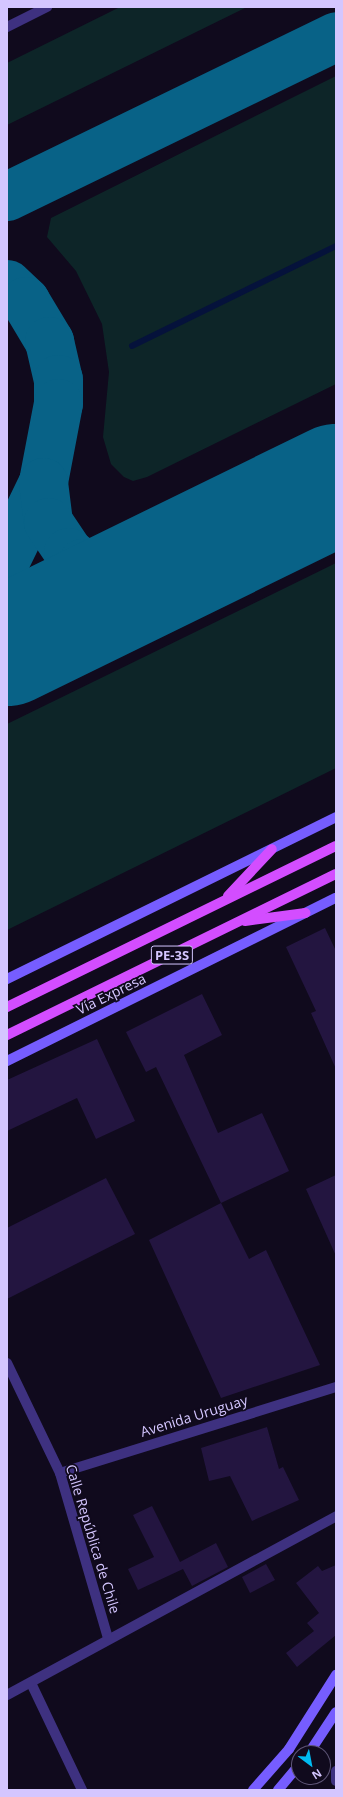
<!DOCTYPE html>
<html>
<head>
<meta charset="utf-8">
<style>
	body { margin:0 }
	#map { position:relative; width:343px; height:1797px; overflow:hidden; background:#100a1d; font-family:"Open Sans",sans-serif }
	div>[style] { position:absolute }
	.green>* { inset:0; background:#0d2528 }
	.stream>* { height:5.5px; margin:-2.75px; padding:0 2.75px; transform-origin:2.75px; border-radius:2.75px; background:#05123b }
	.taxiway>* { height:49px; margin:-24.5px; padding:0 24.5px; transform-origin:24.5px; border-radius:24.5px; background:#086287 }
	.runway>* { height:121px; margin:-60.5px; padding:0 60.5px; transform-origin:60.5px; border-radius:60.5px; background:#086287 }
	.building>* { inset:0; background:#231540 }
	.minor>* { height:10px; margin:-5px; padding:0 5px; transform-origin:5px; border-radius:5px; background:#3e3180 }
	.secondary>* { height:10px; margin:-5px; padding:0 5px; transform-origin:5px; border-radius:5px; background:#765dff }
	.primary>* { height:10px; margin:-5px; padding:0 5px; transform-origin:5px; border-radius:5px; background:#d34dff }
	span { translate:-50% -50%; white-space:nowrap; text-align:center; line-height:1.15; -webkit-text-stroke:3.5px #100a1d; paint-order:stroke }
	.shield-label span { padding:1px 3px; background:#100a1d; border:1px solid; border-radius:3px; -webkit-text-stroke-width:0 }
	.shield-label { font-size:13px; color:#d4c6ff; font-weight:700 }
	.street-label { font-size:14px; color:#d4c6ff }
	.frame { position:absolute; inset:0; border:8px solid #d4c6ff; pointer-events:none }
	.north { position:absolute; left:291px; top:1745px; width:40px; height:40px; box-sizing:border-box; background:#100a1d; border:1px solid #5e5577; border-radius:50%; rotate:148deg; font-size:11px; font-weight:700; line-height:16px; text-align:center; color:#d4c6ff }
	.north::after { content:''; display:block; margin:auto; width:14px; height:18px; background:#00baf1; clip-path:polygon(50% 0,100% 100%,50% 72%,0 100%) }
</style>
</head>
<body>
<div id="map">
	<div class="green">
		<i style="clip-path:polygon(120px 7px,247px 7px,7px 125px,7px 63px)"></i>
		<i style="clip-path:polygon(336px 76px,336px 384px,147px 477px,133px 481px,124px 477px,111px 464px,103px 437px,109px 372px,102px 324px,76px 271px,47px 237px,51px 218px)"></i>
		<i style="clip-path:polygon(336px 563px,336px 768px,7px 930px,7px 724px)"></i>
	</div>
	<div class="stream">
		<i style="left:132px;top:346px;width:227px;rotate:-26.1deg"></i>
	</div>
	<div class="taxiway">
		<i style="left:7px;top:196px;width:366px;rotate:-25.9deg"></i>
		<i style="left:7px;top:284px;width:25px;rotate:43deg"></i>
		<i style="left:25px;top:301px;width:47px;rotate:59deg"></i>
		<i style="left:49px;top:341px;width:39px;rotate:77deg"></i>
		<i style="left:58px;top:379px;width:24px;rotate:90deg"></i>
		<i style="left:58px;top:403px;width:80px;rotate:100.8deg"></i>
		<i style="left:43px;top:482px;width:82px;rotate:115.9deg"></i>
		<i style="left:43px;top:482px;width:40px;rotate:82.9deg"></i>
		<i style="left:48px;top:522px;width:36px;rotate:56deg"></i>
		<i style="left:68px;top:552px;width:18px;rotate:38deg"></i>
		<i style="left:82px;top:563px;width:37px;rotate:19deg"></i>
		<i style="left:117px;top:575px;width:58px;rotate:-11.9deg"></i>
	</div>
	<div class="runway">
		<i style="left:7px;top:645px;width:366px;rotate:-26.1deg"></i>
	</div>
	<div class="building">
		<i style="clip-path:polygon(325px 928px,336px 951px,336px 1069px,311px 1013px,316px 1011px,286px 947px)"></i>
		<i style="clip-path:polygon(202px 994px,222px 1035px,184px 1055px,218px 1133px,262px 1113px,289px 1171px,221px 1203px,156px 1067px,146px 1072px,126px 1032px)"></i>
		<i style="clip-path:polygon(97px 1039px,135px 1121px,96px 1139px,77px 1098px,7px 1131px,7px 1080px)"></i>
		<i style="clip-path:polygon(336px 1175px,336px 1256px,306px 1189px)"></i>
		<i style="clip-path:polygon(106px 1178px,135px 1234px,7px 1299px,7px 1228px)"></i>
		<i style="clip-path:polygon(221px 1203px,249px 1259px,266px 1250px,320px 1365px,221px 1398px,149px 1240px)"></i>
		<i style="clip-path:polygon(267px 1427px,279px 1469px,283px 1467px,299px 1500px,252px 1521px,230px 1476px,209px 1481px,201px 1448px)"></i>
		<i style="clip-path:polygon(152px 1506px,180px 1562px,216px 1543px,228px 1567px,192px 1586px,183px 1569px,138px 1590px,128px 1569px,154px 1557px,133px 1515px)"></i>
		<i style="clip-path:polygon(266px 1564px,275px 1580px,250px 1593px,242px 1577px)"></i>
		<i style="clip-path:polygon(336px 1565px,336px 1635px,297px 1667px,286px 1653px,314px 1631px,307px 1623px,319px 1613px,296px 1583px,318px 1566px,322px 1571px)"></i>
	</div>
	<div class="minor">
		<i style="left:7px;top:27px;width:45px;rotate:-26.6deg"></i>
		<i style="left:7px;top:1363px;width:122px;rotate:64.3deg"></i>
		<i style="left:60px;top:1473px;width:172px;rotate:73.8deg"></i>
		<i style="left:60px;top:1473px;width:289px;rotate:-17.3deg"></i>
		<i style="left:31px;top:1683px;width:119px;rotate:64.5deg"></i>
		<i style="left:7px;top:1695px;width:375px;rotate:-28.5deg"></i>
		<i style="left:336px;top:1771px;width:10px;rotate:90deg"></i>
	</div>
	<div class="secondary">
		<i style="left:7px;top:979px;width:367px;rotate:-26.2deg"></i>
		<i style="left:7px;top:1061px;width:367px;rotate:-26.4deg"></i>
		<i style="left:309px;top:1753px;width:49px;rotate:-56.6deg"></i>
		<i style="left:253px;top:1790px;width:55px;rotate:-48.7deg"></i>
		<i style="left:289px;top:1749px;width:88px;rotate:-57.6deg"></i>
		<i style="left:278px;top:1790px;width:33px;rotate:-50deg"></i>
	</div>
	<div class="primary">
		<i style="left:228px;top:896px;width:64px;rotate:-46.9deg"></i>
		<i style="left:245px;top:921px;width:61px;rotate:-7.6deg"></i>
		<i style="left:7px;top:1007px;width:366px;rotate:-26.1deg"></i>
		<i style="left:7px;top:1035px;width:366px;rotate:-26.1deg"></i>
	</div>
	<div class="shield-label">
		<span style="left:172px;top:955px">PE-3S</span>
	</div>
	<div class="street-label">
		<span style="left:111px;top:994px;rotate:-26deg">Vía Expresa</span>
		<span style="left:194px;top:1416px;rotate:-17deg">Avenida Uruguay</span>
		<span style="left:93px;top:1539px;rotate:73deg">Calle República de Chile</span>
	</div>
	<div class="frame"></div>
	<div class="north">N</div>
</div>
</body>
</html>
